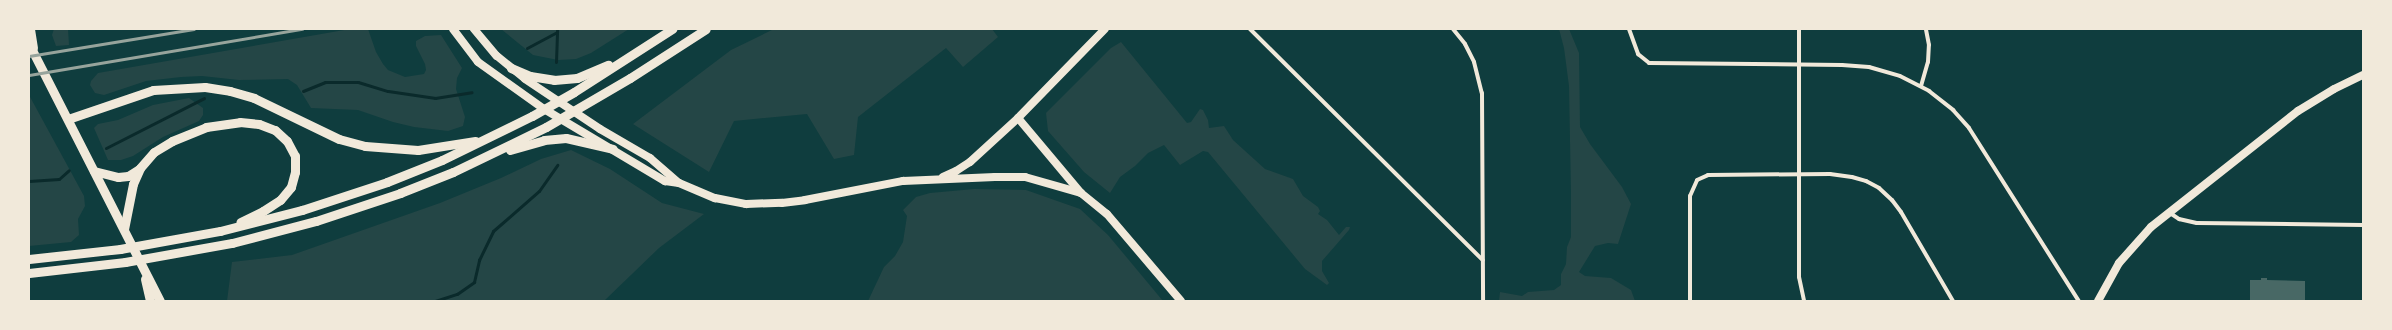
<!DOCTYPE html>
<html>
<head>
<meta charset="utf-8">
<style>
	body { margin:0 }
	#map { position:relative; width:2392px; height:330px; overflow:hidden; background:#0f3d3e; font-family:"Open Sans",sans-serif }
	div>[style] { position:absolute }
	.green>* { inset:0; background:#244646 }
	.stream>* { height:3px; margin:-1.5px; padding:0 1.5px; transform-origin:1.5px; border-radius:1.5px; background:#0a2a2b }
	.building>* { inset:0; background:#486865 }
	.minor>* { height:4px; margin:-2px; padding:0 2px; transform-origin:2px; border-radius:2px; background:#f1e9da }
	.secondary>* { height:8px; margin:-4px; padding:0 4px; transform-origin:4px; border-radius:4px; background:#f1e9da }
	.trunk>* { height:9px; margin:-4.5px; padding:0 4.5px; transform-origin:4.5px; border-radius:4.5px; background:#f1e9da }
	.rail>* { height:3px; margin:-1.5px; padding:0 1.5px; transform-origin:1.5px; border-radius:1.5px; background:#97a49c }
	span { translate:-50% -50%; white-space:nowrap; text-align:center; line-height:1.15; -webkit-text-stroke:3px #f1e9da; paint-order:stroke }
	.frame { position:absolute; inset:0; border:30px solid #f1e9da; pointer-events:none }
</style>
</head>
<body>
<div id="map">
	<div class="green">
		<i style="clip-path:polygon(54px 29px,68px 29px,69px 45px,56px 46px,52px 35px)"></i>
		<i style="clip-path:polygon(350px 29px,368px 29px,376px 52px,383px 64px,388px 70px,405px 77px,424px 74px,426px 70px,425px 64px,416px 46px,416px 41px,425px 36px,441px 35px,462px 68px,457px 78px,456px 89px,465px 117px,463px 126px,448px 131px,414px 127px,393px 122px,358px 110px,311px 108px,297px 85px,288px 79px,239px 80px,202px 76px,181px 77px,146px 81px,104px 95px,95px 93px,90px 85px,91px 81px,98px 73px)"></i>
		<i style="clip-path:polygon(501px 29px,629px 29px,591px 53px,576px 59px,558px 60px,533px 55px)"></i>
		<i style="clip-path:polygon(774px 29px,992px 29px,998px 37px,963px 67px,946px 48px,858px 117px,854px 155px,834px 159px,807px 114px,734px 121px,709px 172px,633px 124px,731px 50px)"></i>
		<i style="clip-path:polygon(1559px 29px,1569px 29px,1579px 53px,1580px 127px,1590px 144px,1622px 187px,1631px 204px,1618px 244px,1608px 243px,1595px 246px,1579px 272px,1585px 276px,1611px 278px,1631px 290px,1635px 301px,1499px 301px,1500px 292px,1522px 296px,1528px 292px,1554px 290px,1561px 285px,1561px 274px,1566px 264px,1567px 247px,1571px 237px,1571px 194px,1569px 86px,1564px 48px)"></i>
		<i style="clip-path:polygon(1121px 42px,1187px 123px,1191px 122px,1200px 109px,1203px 110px,1208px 120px,1209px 128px,1224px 126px,1233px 140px,1265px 169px,1293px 179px,1303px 196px,1318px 207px,1320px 211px,1318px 214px,1327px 220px,1339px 235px,1346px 227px,1350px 227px,1349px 230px,1322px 261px,1322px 271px,1329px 283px,1327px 285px,1305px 269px,1208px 152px,1203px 151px,1180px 165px,1164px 145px,1148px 153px,1135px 166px,1120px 177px,1110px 193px,1084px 172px,1048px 131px,1046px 113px,1111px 48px)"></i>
		<i style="clip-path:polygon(29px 95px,84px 196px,85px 206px,78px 219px,79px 235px,71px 242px,29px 246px)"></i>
		<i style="clip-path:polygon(189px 98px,203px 108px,203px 115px,199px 121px,163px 137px,133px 156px,121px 160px,108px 160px,94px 128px,98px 124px,118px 120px,153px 105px)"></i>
		<i style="clip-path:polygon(571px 150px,610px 169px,662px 203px,704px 214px,659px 248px,604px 301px,227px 301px,232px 262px,292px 255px,440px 203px,501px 178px,541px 159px)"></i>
		<i style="clip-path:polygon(974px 189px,1026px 190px,1080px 209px,1108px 235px,1163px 301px,868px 301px,884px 267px,895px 256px,903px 242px,907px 216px,903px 210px,916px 197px,930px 193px)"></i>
	</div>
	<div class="stream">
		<i style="left:527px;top:48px;width:34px;rotate:-28deg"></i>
		<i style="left:556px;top:62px;width:33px;rotate:-88deg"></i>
		<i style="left:303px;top:91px;width:24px;rotate:-22deg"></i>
		<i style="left:325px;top:82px;width:33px"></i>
		<i style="left:358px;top:82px;width:31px;rotate:17deg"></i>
		<i style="left:388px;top:91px;width:48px;rotate:8.5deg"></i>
		<i style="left:435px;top:98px;width:37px;rotate:-9deg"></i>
		<i style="left:106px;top:148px;width:110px;rotate:-27deg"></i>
		<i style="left:29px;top:181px;width:30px;rotate:-4deg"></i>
		<i style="left:59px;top:179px;width:13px;rotate:-42deg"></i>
		<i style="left:435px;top:301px;width:23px;rotate:-18deg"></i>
		<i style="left:457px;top:294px;width:21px;rotate:-35deg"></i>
		<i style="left:474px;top:282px;width:23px;rotate:-77deg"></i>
		<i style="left:479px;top:260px;width:32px;rotate:-64deg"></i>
		<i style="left:493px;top:231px;width:61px;rotate:-41deg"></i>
		<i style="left:539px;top:191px;width:32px;rotate:-55deg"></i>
	</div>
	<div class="building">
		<i style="clip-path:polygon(2261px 278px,2267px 278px,2267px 280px,2305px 281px,2305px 301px,2250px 301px,2250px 280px,2261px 280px)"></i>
	</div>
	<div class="minor">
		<i style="left:1250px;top:29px;width:328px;rotate:44.8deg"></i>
		<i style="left:1453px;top:29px;width:19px;rotate:51deg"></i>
		<i style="left:1465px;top:44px;width:20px;rotate:63deg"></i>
		<i style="left:1474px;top:62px;width:32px;rotate:76deg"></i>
		<i style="left:1482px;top:93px;width:208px;rotate:89.7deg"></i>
		<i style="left:1629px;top:29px;width:27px;rotate:70deg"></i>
		<i style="left:1638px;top:54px;width:14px;rotate:39deg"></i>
		<i style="left:1649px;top:63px;width:193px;rotate:0.6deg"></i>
		<i style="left:1842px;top:65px;width:27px;rotate:4deg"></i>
		<i style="left:1869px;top:67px;width:32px;rotate:16deg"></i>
		<i style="left:1900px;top:76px;width:33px;rotate:27deg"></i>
		<i style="left:1929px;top:91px;width:31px;rotate:38deg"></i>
		<i style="left:1953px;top:110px;width:24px;rotate:48deg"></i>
		<i style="left:1969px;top:128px;width:205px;rotate:57.6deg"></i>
		<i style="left:1799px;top:29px;width:248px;rotate:90deg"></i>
		<i style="left:1799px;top:277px;width:25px;rotate:78deg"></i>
		<i style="left:1921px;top:86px;width:25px;rotate:-74deg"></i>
		<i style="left:1928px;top:62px;width:17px;rotate:-87deg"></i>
		<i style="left:1929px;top:45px;width:16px;rotate:-101deg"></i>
		<i style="left:2170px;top:213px;width:11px;rotate:34deg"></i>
		<i style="left:2179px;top:219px;width:18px;rotate:13deg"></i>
		<i style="left:2197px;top:223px;width:166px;rotate:0.7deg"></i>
		<i style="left:1690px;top:301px;width:105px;rotate:-90deg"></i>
		<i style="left:1690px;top:196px;width:17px;rotate:-66deg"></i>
		<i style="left:1697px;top:180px;width:12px;rotate:-24deg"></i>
		<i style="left:1708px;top:175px;width:122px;rotate:-0.5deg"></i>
		<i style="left:1830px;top:174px;width:22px;rotate:8deg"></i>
		<i style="left:1852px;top:177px;width:15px;rotate:16deg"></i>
		<i style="left:1866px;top:181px;width:15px;rotate:28deg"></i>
		<i style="left:1879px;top:188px;width:18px;rotate:43deg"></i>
		<i style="left:1892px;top:200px;width:15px;rotate:53deg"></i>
		<i style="left:1901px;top:212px;width:103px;rotate:59.7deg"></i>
	</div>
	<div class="secondary">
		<i style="left:453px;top:29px;width:41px;rotate:52.9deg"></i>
		<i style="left:478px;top:62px;width:81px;rotate:35.5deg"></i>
		<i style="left:544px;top:109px;width:141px;rotate:30.8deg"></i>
		<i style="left:665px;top:181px;width:14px;rotate:8deg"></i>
		<i style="left:679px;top:183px;width:39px;rotate:23deg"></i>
		<i style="left:715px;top:198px;width:32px;rotate:11deg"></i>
		<i style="left:746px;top:204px;width:36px;rotate:-2deg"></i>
		<i style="left:782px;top:203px;width:23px;rotate:-7deg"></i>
		<i style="left:805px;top:200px;width:100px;rotate:-11deg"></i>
		<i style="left:903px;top:181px;width:92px;rotate:-2.5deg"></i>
		<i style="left:995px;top:177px;width:30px"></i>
		<i style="left:1025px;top:177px;width:58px;rotate:15.9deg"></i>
		<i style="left:474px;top:29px;width:35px;rotate:50deg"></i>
		<i style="left:497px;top:56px;width:36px;rotate:39deg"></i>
		<i style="left:525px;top:79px;width:90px;rotate:33.7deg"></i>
		<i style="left:600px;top:129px;width:58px;rotate:30.1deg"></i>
		<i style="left:650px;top:158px;width:37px;rotate:41deg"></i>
		<i style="left:1018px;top:118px;width:98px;rotate:50deg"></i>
		<i style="left:1081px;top:193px;width:33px;rotate:39deg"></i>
		<i style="left:1107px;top:214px;width:114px;rotate:49.6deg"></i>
		<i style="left:943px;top:177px;width:14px;rotate:-25deg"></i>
		<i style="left:956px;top:171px;width:17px;rotate:-33deg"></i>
		<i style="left:970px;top:162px;width:65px;rotate:-42.5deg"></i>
		<i style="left:1018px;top:118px;width:124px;rotate:-45.7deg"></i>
		<i style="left:2098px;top:301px;width:43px;rotate:-61.1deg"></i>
		<i style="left:2119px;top:263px;width:48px;rotate:-48.4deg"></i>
		<i style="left:2151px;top:227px;width:187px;rotate:-38.3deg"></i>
		<i style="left:2298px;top:111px;width:42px;rotate:-31.4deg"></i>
		<i style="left:2334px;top:89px;width:32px;rotate:-26deg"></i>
	</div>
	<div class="trunk">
		<i style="left:30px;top:29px;width:19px;rotate:81deg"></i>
		<i style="left:29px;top:44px;width:288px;rotate:63deg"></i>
		<i style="left:511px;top:68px;width:21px;rotate:23deg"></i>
		<i style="left:530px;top:76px;width:24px;rotate:9deg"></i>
		<i style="left:554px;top:80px;width:23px;rotate:-5deg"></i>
		<i style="left:577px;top:78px;width:34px;rotate:-23deg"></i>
		<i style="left:68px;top:119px;width:90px;rotate:-18.8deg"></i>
		<i style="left:153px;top:90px;width:52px;rotate:-3.3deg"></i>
		<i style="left:205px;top:87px;width:25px;rotate:9deg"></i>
		<i style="left:230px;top:91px;width:25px;rotate:16deg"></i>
		<i style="left:254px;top:98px;width:94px;rotate:25.8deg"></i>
		<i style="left:339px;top:139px;width:27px;rotate:15deg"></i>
		<i style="left:365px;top:146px;width:53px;rotate:4.3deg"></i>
		<i style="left:418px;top:150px;width:58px;rotate:-9deg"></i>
		<i style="left:510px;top:150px;width:35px;rotate:-16deg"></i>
		<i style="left:544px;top:140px;width:22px;rotate:-5deg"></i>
		<i style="left:566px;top:138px;width:48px;rotate:13.2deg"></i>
		<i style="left:94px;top:171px;width:25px;rotate:14deg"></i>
		<i style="left:118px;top:177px;width:10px;rotate:-6deg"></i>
		<i style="left:128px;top:176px;width:13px;rotate:-32deg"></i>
		<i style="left:124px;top:229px;width:46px;rotate:-78.7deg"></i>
		<i style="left:133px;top:184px;width:17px;rotate:-66deg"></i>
		<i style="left:140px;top:168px;width:21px;rotate:-49deg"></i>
		<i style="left:154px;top:152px;width:21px;rotate:-31deg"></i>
		<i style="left:172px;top:141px;width:37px;rotate:-22deg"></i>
		<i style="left:206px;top:127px;width:34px;rotate:-8deg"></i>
		<i style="left:240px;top:122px;width:19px;rotate:6deg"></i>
		<i style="left:259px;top:124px;width:17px;rotate:21deg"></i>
		<i style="left:275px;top:130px;width:16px;rotate:43deg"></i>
		<i style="left:287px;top:141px;width:17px;rotate:62deg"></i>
		<i style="left:295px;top:156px;width:16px;rotate:90deg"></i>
		<i style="left:295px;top:172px;width:16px;rotate:105deg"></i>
		<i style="left:291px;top:187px;width:17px;rotate:130deg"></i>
		<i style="left:280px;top:200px;width:20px;rotate:147deg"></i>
		<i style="left:263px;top:211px;width:25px;rotate:154deg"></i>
		<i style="left:29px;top:259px;width:92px;rotate:-6.3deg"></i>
		<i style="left:120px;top:249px;width:102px;rotate:-10.2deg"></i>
		<i style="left:220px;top:231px;width:85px;rotate:-14.4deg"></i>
		<i style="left:302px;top:210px;width:89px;rotate:-18.2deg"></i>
		<i style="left:387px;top:182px;width:59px;rotate:-21.8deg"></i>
		<i style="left:442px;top:160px;width:100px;rotate:-26.1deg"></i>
		<i style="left:532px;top:116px;width:48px;rotate:-29.7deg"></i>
		<i style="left:574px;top:92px;width:117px;rotate:-32.7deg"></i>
		<i style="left:29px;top:273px;width:97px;rotate:-6.5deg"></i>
		<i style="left:125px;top:262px;width:109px;rotate:-10.1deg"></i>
		<i style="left:232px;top:243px;width:87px;rotate:-14.7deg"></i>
		<i style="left:316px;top:221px;width:89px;rotate:-18.4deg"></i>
		<i style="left:400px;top:193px;width:57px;rotate:-21.6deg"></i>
		<i style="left:453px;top:172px;width:103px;rotate:-25.8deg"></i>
		<i style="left:546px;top:127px;width:97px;rotate:-30.3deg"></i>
		<i style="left:630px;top:78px;width:90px;rotate:-32.8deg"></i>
		<i style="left:145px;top:279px;width:23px;rotate:77deg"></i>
	</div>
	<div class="rail">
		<i style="left:29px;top:56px;width:167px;rotate:-9.3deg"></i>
		<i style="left:29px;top:75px;width:277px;rotate:-9.6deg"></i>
	</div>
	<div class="frame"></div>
</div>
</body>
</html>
